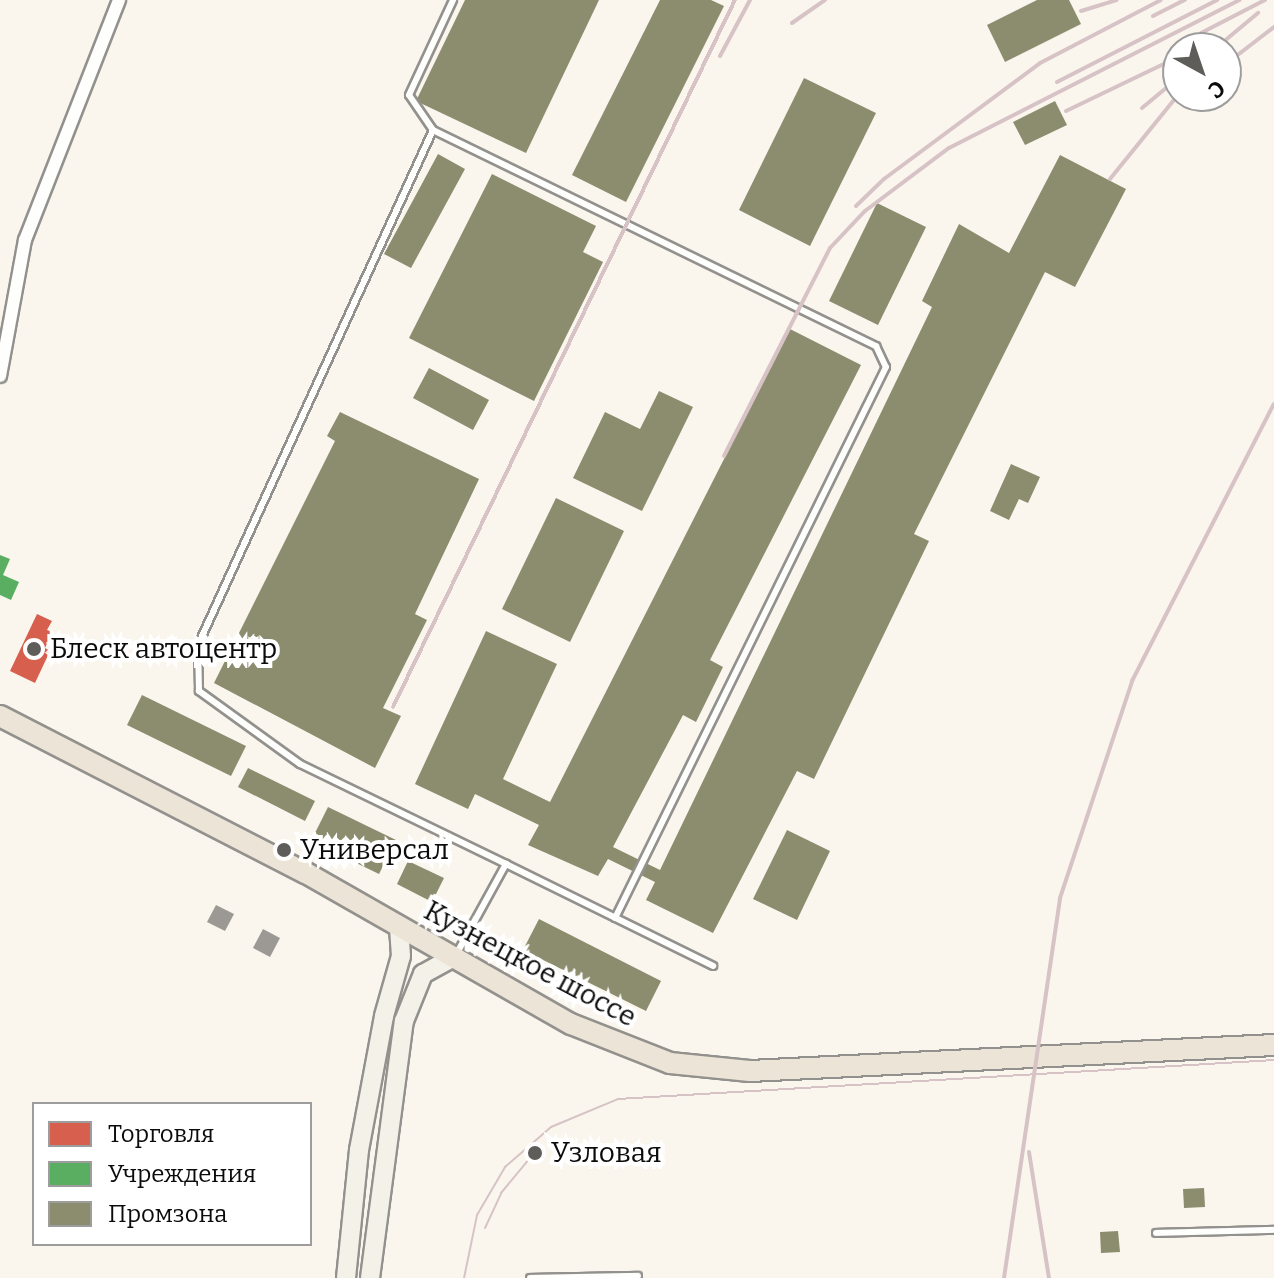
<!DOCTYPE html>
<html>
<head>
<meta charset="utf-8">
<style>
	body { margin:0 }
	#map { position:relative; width:1274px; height:1278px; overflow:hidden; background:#faf6ee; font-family:Bitter,serif }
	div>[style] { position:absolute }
	.shops>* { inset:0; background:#d6604d }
	.public>* { inset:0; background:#5aae61 }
	.industry>* { inset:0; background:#8c8c6e }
	.building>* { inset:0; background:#9c9894 }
	.roads { filter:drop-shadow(2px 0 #93918d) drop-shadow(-2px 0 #93918d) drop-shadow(0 2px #93918d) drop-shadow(0 -2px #93918d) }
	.lane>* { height:6px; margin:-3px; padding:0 3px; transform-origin:3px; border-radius:3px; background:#fefefc }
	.street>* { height:12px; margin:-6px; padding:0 6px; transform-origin:6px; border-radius:6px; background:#fefefc }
	.secondary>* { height:18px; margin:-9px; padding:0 9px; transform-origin:9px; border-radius:9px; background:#f4f1e8 }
	.primary>* { height:20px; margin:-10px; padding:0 10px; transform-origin:10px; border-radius:10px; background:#ece4d6 }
	.tram>* { height:2px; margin:-1px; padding:0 1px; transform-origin:1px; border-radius:1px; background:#d7c3c5 }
	.rail>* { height:4px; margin:-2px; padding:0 2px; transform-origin:2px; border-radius:2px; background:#d7c3c5 }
	.dots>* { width:22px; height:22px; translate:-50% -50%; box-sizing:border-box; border:4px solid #fff; border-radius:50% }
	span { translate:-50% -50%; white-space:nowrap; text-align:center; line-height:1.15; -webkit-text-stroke:8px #fff; paint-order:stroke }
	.poi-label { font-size:28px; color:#0b0b0b }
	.left { translate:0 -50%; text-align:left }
	.street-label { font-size:28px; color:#0b0b0b }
	.legend { position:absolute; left:32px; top:1102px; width:280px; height:144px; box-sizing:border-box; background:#fff; border:2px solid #9d9d9d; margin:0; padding:10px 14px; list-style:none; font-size:24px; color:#0b0b0b }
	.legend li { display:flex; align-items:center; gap:16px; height:40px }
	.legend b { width:40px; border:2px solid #9d9d9d }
	.north { position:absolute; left:1162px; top:32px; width:80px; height:80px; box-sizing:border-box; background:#fff; border:2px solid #9d9d9d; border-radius:50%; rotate:140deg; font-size:22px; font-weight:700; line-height:32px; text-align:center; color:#0b0b0b }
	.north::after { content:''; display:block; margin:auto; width:28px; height:36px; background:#5f5d5a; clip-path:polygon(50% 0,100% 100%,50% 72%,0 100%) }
</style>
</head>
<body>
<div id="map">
	<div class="shops">
		<i style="clip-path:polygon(37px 614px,52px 621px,47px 630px,52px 632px,45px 648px,50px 651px,35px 683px,10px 671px)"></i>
	</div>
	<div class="public">
		<i style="clip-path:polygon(0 555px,10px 559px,3px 575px,19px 582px,11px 600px,0 595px)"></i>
	</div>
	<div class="industry">
		<i style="clip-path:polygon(465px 0,599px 0,526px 153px,416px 101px)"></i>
		<i style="clip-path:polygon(660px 0,711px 0,724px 6px,626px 202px,572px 175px)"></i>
		<i style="clip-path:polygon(1037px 0,1069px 0,1081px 24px,1005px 62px,987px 25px)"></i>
		<i style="clip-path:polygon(804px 78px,876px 113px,810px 246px,739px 210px)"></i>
		<i style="clip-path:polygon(1055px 101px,1067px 125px,1025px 145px,1013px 122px)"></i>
		<i style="clip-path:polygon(438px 154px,465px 169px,411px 268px,384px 254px)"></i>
		<i style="clip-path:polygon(1060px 155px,1126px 189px,1075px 287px,1045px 272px,914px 534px,929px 541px,814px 779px,797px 771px,713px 933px,646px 900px,655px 882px,608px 859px,598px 876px,528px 845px,539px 825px,475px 794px,468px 809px,415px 784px,486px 631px,557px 664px,503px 779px,550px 802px,790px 329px,861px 365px,710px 660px,723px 667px,696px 722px,683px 715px,613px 847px,660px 870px,932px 307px,922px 301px,959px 224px,1009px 253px)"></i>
		<i style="clip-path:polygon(492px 174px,596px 226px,583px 252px,603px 262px,534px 401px,409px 338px)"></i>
		<i style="clip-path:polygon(877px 203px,926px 227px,878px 325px,829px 301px)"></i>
		<i style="clip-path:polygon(429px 368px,489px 400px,473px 430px,413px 398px)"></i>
		<i style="clip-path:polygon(659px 391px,693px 407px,642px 511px,573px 478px,605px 412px,640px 429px)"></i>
		<i style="clip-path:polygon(340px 412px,479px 479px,415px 614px,427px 620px,383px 708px,401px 716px,375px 768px,214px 683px,335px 441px,327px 436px)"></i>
		<i style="clip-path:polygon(1011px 464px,1040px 477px,1028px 503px,1019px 499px,1009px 520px,990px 511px)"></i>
		<i style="clip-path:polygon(556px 498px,624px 531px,570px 642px,502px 609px)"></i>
		<i style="clip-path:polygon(142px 695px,246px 746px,231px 776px,127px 725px)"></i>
		<i style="clip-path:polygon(248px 768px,315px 801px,305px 821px,238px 787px)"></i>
		<i style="clip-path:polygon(328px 807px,396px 840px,379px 874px,311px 841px)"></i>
		<i style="clip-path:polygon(787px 830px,830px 851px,797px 920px,753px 899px)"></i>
		<i style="clip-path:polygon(408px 861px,444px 878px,432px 902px,397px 884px)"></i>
		<i style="clip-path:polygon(539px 919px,661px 981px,646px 1011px,523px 950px)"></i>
		<i style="clip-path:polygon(1204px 1188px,1205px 1207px,1184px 1208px,1183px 1189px)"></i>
		<i style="clip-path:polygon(1118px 1231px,1120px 1252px,1101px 1253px,1100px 1232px)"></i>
	</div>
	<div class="building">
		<i style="clip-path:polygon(216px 905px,234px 914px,225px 931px,207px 922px)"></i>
		<i style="clip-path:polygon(263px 929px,280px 938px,270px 957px,253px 948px)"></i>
	</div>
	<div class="roads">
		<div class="lane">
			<i style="left:433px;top:130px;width:42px;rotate:-124.4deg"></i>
			<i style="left:409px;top:95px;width:105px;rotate:-65.1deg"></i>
			<i style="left:506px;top:864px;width:229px;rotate:-154.1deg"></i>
			<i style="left:300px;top:764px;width:125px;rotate:-144.1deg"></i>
			<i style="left:199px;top:691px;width:46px;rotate:-91.2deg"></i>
			<i style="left:198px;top:645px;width:566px;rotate:-65.47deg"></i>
			<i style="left:433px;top:130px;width:493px;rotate:26deg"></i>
			<i style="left:876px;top:346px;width:23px;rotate:65deg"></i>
			<i style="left:886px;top:367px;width:614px;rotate:116.19deg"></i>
			<i style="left:457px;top:953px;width:102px;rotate:-61.2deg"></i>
			<i style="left:506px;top:864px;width:231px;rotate:26.2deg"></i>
			<i style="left:1156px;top:1233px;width:118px;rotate:-1.5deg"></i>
			<i style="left:530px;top:1278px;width:108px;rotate:-1.1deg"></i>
		</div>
		<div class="street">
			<i style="left:0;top:376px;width:138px;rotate:-79.6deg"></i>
			<i style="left:25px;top:240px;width:258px;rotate:-68.6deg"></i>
		</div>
		<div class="secondary">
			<i style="left:346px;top:1278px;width:129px;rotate:-84.2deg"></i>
			<i style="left:359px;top:1150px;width:136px;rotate:-79.4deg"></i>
			<i style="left:384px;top:1016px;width:62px;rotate:-74.2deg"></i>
			<i style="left:401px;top:956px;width:30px;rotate:-94deg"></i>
			<i style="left:370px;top:1278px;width:259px;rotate:-82.5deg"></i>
			<i style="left:404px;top:1021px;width:51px;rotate:-68deg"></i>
			<i style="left:423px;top:974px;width:37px;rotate:-29deg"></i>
		</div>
		<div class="primary">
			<i style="left:0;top:716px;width:344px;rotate:27.2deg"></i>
			<i style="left:306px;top:873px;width:305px;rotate:29.7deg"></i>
			<i style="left:571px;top:1024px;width:106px;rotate:21.5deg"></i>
			<i style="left:670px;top:1063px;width:80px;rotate:5.7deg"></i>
			<i style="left:750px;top:1071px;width:525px;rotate:-2.84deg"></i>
		</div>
	</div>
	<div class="tram">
		<i style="left:485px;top:1228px;width:38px;rotate:-65deg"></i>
		<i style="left:501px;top:1193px;width:45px;rotate:-50.4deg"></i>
		<i style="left:464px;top:1278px;width:64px;rotate:-78.3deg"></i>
		<i style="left:477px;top:1215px;width:56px;rotate:-59.7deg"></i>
		<i style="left:505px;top:1167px;width:61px;rotate:-41deg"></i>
		<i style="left:551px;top:1127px;width:73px;rotate:-22.7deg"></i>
		<i style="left:618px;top:1099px;width:657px;rotate:-3.4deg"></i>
	</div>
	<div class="rail">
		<i style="left:1081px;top:11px;width:37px;rotate:-17deg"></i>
		<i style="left:1153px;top:16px;width:36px;rotate:-27deg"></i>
		<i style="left:792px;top:23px;width:40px;rotate:-34.9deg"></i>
		<i style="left:1201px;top:33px;width:72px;rotate:-27.3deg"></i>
		<i style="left:1216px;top:48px;width:55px;rotate:-39.8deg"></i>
		<i style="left:720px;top:56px;width:64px;rotate:-61.8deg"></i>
		<i style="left:1226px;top:64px;width:61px;rotate:-37.6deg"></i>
		<i style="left:1057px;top:82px;width:180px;rotate:-27.1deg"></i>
		<i style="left:1142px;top:108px;width:47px;rotate:-39.8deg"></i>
		<i style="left:1066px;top:111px;width:124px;rotate:-25.7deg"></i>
		<i style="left:1110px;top:179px;width:108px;rotate:-51deg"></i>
		<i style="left:856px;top:206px;width:39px;rotate:-44deg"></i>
		<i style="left:884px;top:179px;width:194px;rotate:-36.6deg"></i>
		<i style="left:1040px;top:63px;width:136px;rotate:-27.5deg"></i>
		<i style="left:724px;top:456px;width:233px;rotate:-63deg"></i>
		<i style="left:830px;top:248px;width:51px;rotate:-46.6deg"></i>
		<i style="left:865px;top:211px;width:105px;rotate:-36.9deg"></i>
		<i style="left:949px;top:148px;width:326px;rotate:-27deg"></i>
		<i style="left:393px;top:707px;width:785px;rotate:-64.19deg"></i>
		<i style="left:1029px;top:1152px;width:128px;rotate:81deg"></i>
		<i style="left:1004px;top:1278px;width:384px;rotate:-81.6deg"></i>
		<i style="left:1060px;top:898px;width:229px;rotate:-71.6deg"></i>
		<i style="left:1132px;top:681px;width:311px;rotate:-62.9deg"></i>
	</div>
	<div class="dots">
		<i style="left:34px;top:649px;background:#5f5d5a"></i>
		<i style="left:284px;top:850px;background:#5f5d5a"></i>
		<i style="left:535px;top:1153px;background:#5f5d5a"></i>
	</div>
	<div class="poi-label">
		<span class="left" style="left:50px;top:649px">Блеск автоцентр</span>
		<span class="left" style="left:300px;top:850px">Универсал</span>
		<span class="left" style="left:551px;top:1153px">Узловая</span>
	</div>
	<div class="street-label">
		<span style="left:530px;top:964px;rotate:28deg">Кузнецкое шоссе</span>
	</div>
	<ul class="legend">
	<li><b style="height:22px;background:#d6604d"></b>Торговля</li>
	<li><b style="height:22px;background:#5aae61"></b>Учреждения</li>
	<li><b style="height:22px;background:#8c8c6e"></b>Промзона</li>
	</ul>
	<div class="north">С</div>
</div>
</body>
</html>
